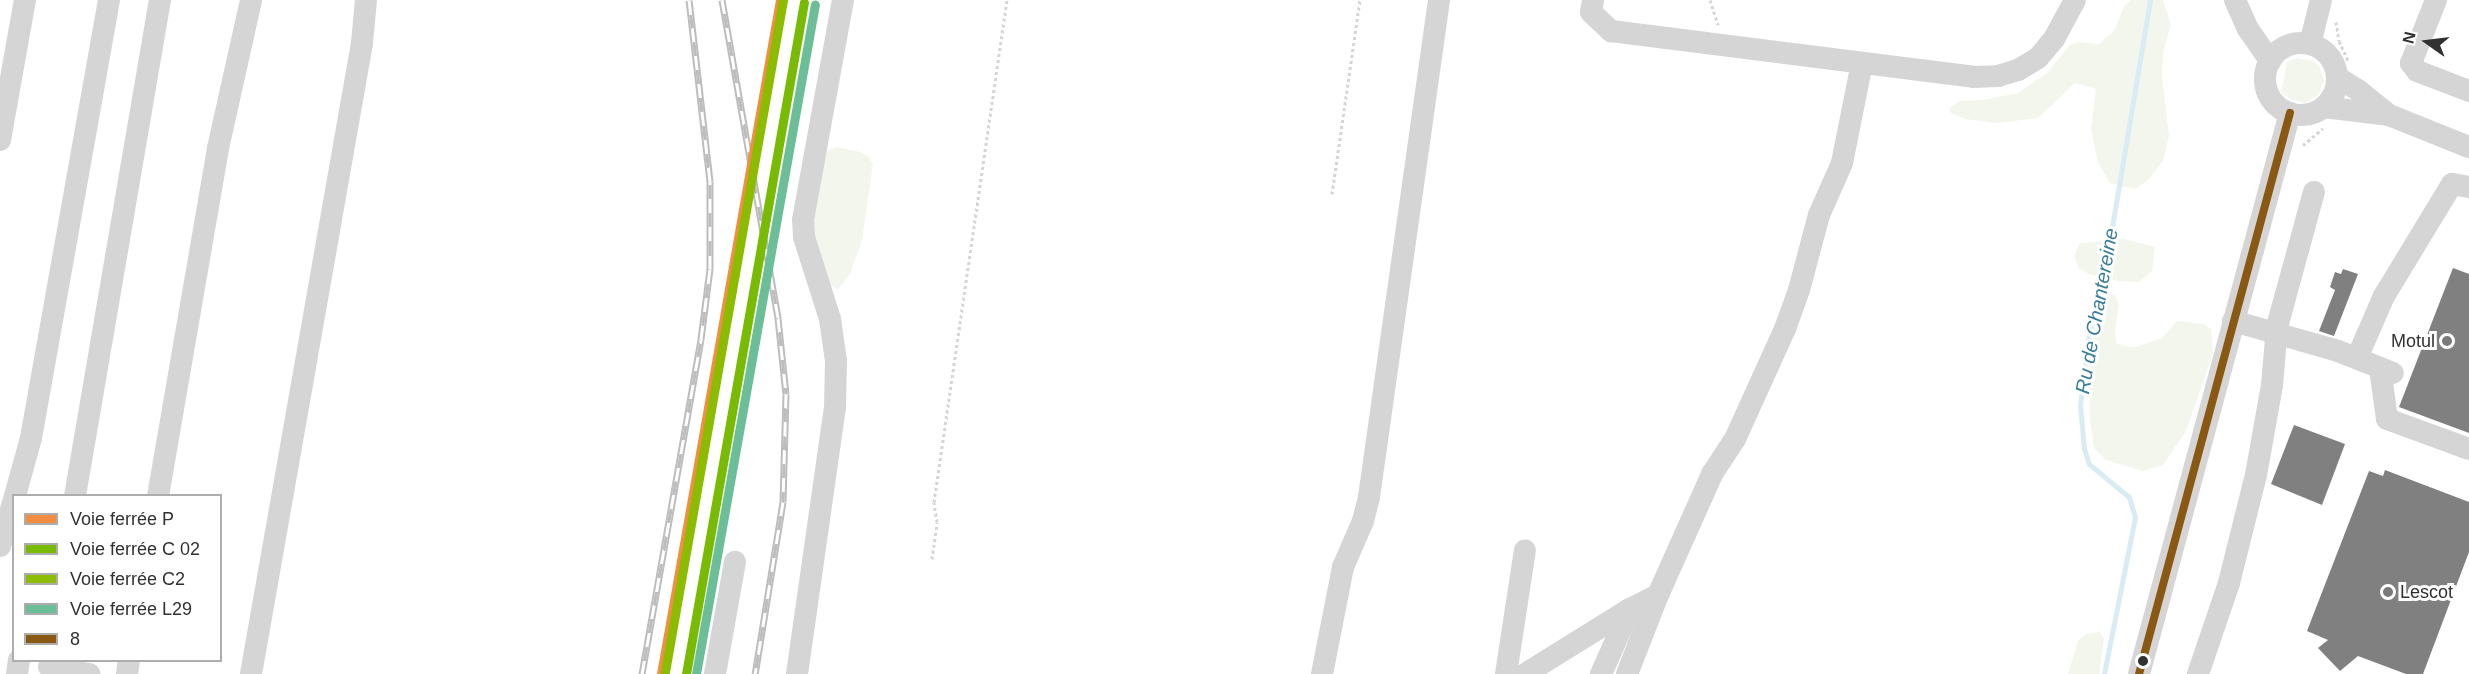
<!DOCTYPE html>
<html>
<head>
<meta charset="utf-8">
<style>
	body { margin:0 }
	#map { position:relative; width:2469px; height:674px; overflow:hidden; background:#fff; font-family:Arial,sans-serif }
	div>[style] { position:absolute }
	.green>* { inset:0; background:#f3f6ed }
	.stream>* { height:5px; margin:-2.5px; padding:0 2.5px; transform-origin:2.5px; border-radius:2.5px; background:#d9ecf4 }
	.building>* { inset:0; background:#808080 }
	.path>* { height:3px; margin-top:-1.5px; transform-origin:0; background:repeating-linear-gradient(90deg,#d5d5d5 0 3px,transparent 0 6px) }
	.minor>* { height:22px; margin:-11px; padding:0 11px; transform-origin:11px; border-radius:11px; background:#d5d5d5 }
	.minor>.ring { margin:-11px; padding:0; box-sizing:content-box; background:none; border:22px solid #d5d5d5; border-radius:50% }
	.rail>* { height:7px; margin-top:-3.5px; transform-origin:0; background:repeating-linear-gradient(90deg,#fff 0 14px,#bdbdbd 0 28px); box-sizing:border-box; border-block:2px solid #bdbdbd }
	.bus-1>* { height:8px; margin:-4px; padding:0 4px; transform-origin:4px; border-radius:4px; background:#895913 }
	.rail-1>* { height:9px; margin:-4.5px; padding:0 4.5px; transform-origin:4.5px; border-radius:4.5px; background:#f28e42 }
	.rail-2>* { height:9px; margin:-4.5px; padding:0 4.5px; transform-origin:4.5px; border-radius:4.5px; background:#79bb02 }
	.rail-3>* { height:9px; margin:-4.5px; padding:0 4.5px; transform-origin:4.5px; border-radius:4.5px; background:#8cbc00 }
	.rail-4>* { height:9px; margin:-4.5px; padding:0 4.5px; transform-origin:4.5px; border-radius:4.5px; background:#6bbe98 }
	.dots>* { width:16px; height:16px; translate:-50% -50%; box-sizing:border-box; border:3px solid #fff; border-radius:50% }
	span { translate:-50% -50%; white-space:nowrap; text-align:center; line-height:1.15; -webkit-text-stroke:6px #fff; paint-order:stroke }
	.poi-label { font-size:18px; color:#313131 }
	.right { translate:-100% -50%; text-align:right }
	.left { translate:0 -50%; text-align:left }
	.water-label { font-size:20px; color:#387e9a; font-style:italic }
	.legend { position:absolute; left:12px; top:494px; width:210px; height:168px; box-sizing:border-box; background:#fff; border:2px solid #adadad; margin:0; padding:8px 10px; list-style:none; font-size:18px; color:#313131 }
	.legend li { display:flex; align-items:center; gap:12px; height:30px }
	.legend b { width:30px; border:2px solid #adadad }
	.north { position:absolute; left:2397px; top:12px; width:60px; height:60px; -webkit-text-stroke:4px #fff; paint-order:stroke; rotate:284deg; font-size:16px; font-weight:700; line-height:24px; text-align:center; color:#313131 }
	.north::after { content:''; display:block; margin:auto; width:21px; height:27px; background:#313131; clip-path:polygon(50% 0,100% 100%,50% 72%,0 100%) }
</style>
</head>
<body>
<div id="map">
	<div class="green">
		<i style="clip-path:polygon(2131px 0,2163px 0,2171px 24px,2163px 54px,2162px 76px,2169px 136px,2163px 161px,2148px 180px,2135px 189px,2110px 183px,2098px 162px,2091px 130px,2096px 89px,2075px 83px,2038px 118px,1996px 123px,1965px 119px,1951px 113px,1949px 108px,1961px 101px,1984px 100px,2018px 93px,2047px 73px,2070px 45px,2079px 42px,2099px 44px,2114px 31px,2125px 5px)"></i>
		<i style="clip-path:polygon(2298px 58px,2313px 61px,2319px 66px,2324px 81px,2318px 95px,2305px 103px,2290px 99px,2281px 92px,2287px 62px)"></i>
		<i style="clip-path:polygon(836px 147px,860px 152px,869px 157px,873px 164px,862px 240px,850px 274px,838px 289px,828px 284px,804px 231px,824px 153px)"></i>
		<i style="clip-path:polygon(2124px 239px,2155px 247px,2152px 271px,2139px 282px,2118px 281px,2089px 274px,2079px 268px,2074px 256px,2080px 243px)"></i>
		<i style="clip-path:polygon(2104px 293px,2115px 295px,2119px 305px,2115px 329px,2116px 343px,2125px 346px,2136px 347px,2162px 338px,2177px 321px,2204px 324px,2211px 329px,2213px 353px,2186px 431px,2163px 465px,2143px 471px,2106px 460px,2094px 448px,2090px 420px,2089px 334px,2097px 296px)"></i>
		<i style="clip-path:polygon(2100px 632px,2104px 639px,2099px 674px,2068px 674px,2078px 641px,2086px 634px)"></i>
	</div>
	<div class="stream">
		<i style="left:2104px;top:674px;width:160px;rotate:-78.8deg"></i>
		<i style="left:2135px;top:517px;width:21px;rotate:-107deg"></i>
		<i style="left:2129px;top:497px;width:52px;rotate:-140.5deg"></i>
		<i style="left:2089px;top:464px;width:16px;rotate:-108deg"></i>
		<i style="left:2084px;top:449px;width:44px;rotate:-95.2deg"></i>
		<i style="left:2080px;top:405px;width:72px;rotate:-82.8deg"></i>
		<i style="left:2089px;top:334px;width:85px;rotate:-77.1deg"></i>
		<i style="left:2108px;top:251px;width:254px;rotate:-80.5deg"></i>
	</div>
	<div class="building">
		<i style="clip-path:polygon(2453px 268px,2469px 274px,2469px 433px,2399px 407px)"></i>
		<i style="clip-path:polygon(2343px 269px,2358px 274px,2334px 336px,2319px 331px,2335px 290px,2330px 287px,2335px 272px,2341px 274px)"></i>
		<i style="clip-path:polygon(2294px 425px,2345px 444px,2322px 505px,2271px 484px)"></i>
		<i style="clip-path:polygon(2385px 470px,2469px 502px,2469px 552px,2423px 674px,2406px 674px,2358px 656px,2340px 671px,2318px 648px,2328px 640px,2307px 631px,2369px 471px,2383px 476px)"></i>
	</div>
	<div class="path">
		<i style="left:1710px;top:0;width:26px;rotate:72deg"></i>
		<i style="left:2336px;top:22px;width:19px;rotate:81deg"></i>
		<i style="left:2339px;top:41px;width:23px;rotate:65deg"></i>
		<i style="left:2303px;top:145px;width:26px;rotate:-40deg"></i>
		<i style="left:1332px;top:194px;width:196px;rotate:-81.8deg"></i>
		<i style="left:932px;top:559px;width:37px;rotate:-82deg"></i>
		<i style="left:937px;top:522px;width:20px;rotate:-99deg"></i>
		<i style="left:934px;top:502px;width:507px;rotate:-81.73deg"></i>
	</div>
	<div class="minor">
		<i style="left:1593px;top:0;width:12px;rotate:99deg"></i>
		<i style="left:1591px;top:12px;width:28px;rotate:44deg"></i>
		<i style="left:1611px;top:31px;width:365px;rotate:7.2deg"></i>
		<i style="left:1973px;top:77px;width:25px;rotate:-2deg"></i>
		<i style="left:1998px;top:76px;width:21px;rotate:-17deg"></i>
		<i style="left:2018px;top:70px;width:23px;rotate:-31deg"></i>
		<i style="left:2038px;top:58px;width:25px;rotate:-50deg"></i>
		<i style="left:2054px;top:39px;width:44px;rotate:-61.7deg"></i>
		<i style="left:2235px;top:0;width:32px;rotate:66deg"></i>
		<i style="left:2248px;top:29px;width:39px;rotate:55deg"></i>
		<i style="left:2436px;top:0;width:68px;rotate:111.6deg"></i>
		<i style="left:2411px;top:63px;width:10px;rotate:53deg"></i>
		<i style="left:2417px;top:71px;width:56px;rotate:21deg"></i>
		<i class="ring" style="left:2265px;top:43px;width:50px;height:50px"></i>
		<i style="left:2310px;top:44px;width:45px;rotate:-76deg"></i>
		<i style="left:2337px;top:77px;width:25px;rotate:32deg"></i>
		<i style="left:2358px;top:90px;width:40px;rotate:39deg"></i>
		<i style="left:2389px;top:115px;width:86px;rotate:21.8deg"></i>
		<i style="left:2324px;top:107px;width:64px;rotate:7.1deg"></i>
		<i style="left:0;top:140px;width:142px;rotate:-79.9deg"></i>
		<i style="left:2233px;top:321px;width:109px;rotate:15.9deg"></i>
		<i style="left:2338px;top:351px;width:59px;rotate:21.8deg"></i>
		<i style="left:2357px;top:358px;width:68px;rotate:-66.5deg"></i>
		<i style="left:2384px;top:296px;width:131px;rotate:-58.7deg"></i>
		<i style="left:2452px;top:184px;width:17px;rotate:10deg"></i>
		<i style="left:2380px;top:368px;width:51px;rotate:82.2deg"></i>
		<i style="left:2387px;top:419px;width:87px;rotate:20.1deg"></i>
		<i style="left:15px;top:496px;width:60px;rotate:-74.6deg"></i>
		<i style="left:31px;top:438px;width:445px;rotate:-79.9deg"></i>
		<i style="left:75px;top:496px;width:503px;rotate:-80.28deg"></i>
		<i style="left:158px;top:496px;width:353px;rotate:-80.2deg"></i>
		<i style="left:218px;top:148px;width:152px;rotate:-77.4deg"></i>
		<i style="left:0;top:546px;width:49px;rotate:-73.4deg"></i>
		<i style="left:49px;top:667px;width:41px;rotate:9.9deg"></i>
		<i style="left:17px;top:674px;width:14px;rotate:-82deg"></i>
		<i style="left:127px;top:674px;width:14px;rotate:-82deg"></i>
		<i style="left:251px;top:674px;width:641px;rotate:-80.02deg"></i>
		<i style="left:362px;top:43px;width:43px;rotate:-84.7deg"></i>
		<i style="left:715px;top:674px;width:114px;rotate:-79.9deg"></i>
		<i style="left:797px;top:674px;width:269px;rotate:-81.9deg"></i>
		<i style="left:835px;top:408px;width:47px;rotate:-88.8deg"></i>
		<i style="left:836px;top:361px;width:42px;rotate:-98.1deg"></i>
		<i style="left:830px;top:319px;width:86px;rotate:-107.6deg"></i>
		<i style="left:804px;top:237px;width:17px;rotate:-93deg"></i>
		<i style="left:803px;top:220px;width:224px;rotate:-79.7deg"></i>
		<i style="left:1322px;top:674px;width:109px;rotate:-78.9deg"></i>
		<i style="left:1343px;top:567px;width:50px;rotate:-66.5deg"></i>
		<i style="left:1363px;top:521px;width:25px;rotate:-76deg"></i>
		<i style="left:1369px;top:497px;width:502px;rotate:-81.98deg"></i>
		<i style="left:1506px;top:674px;width:125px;rotate:-81.3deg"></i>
		<i style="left:1525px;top:674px;width:123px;rotate:-31.8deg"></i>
		<i style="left:1630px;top:609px;width:31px;rotate:-27deg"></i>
		<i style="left:1601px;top:674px;width:71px;rotate:-66deg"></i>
		<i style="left:1627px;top:674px;width:85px;rotate:-68.6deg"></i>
		<i style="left:1658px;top:595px;width:133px;rotate:-65.9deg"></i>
		<i style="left:1712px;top:474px;width:42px;rotate:-56.7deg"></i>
		<i style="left:1735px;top:439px;width:121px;rotate:-65.6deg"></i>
		<i style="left:1785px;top:329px;width:41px;rotate:-70.3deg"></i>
		<i style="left:1799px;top:290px;width:78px;rotate:-75.1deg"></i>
		<i style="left:1819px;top:215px;width:57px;rotate:-66.1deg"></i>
		<i style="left:1842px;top:163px;width:102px;rotate:-78.7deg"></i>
		<i style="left:2139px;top:674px;width:581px;rotate:-74.94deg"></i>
		<i style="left:2198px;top:674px;width:96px;rotate:-71.2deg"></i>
		<i style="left:2229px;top:583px;width:111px;rotate:-76deg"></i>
		<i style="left:2256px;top:475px;width:91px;rotate:-79.9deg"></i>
		<i style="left:2272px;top:385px;width:58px;rotate:-85.1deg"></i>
		<i style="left:2277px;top:327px;width:140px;rotate:-74.7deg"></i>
	</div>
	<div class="rail">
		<i style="left:722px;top:0;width:323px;rotate:80deg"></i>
		<i style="left:778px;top:318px;width:76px;rotate:84deg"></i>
		<i style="left:786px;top:394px;width:108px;rotate:91.6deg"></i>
		<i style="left:783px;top:502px;width:174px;rotate:99.2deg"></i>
		<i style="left:642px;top:674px;width:340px;rotate:-80deg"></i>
		<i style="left:701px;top:339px;width:71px;rotate:-82.7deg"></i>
		<i style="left:710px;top:269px;width:88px;rotate:-90deg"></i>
		<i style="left:710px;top:181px;width:182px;rotate:-96.6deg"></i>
	</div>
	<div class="bus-1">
		<i style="left:2139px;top:674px;width:581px;rotate:-74.94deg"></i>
	</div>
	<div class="rail-1">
		<i style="left:661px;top:674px;width:684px;rotate:-79.99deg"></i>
	</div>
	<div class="rail-2">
		<i style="left:686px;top:674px;width:682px;rotate:-80.04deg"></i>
	</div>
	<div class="rail-3">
		<i style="left:665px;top:672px;width:682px;rotate:-80.04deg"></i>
	</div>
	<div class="rail-4">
		<i style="left:696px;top:674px;width:680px;rotate:-79.93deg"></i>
	</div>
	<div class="dots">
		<i style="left:2447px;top:341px;background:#797979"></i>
		<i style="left:2388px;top:592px;background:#797979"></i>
		<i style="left:2143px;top:661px;background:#313131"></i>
	</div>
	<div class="poi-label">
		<span class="right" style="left:2435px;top:341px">Motul</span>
		<span class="left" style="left:2400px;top:592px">Lescot</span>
	</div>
	<div class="water-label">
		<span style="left:2097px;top:311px;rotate:-80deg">Ru de Chantereine</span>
	</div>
	<ul class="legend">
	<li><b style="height:8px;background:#f28e42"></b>Voie ferrée P</li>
	<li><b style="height:8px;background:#79bb02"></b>Voie ferrée C 02</li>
	<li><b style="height:8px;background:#8cbc00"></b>Voie ferrée C2</li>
	<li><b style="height:8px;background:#6bbe98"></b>Voie ferrée L29</li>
	<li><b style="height:8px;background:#895913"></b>8</li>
	</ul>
	<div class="north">N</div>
</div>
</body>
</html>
